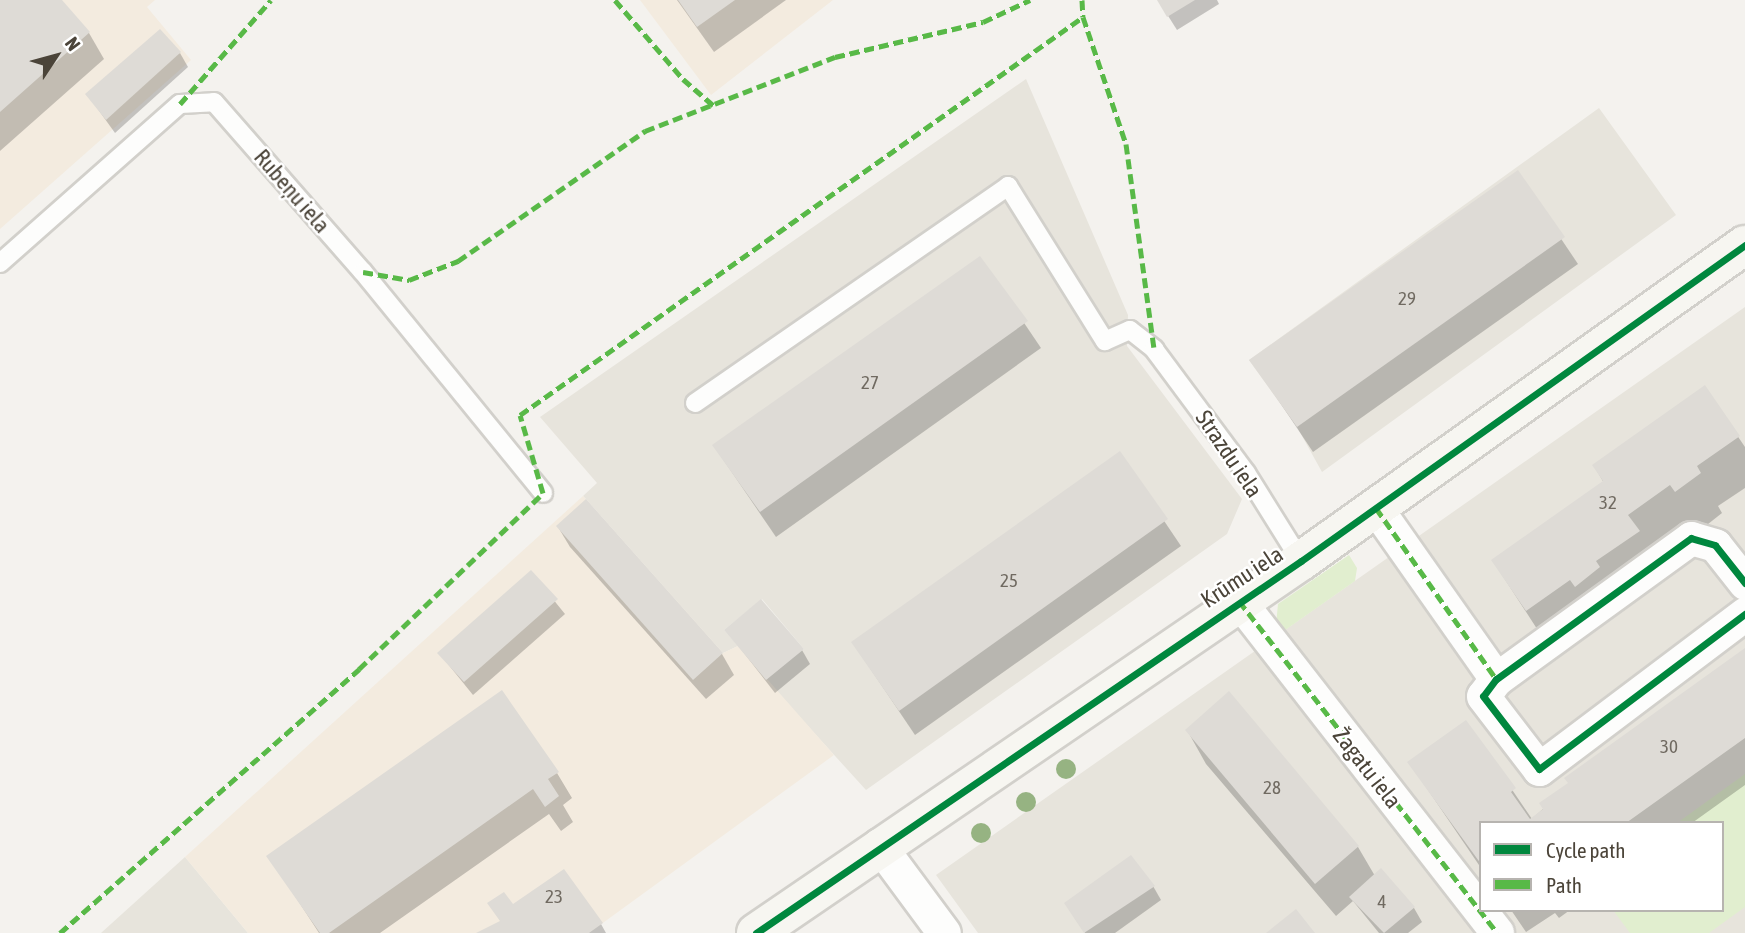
<!DOCTYPE html>
<html>
<head>
<meta charset="utf-8">
<style>
	body { margin:0 }
	#map { position:relative; width:1745px; height:933px; overflow:hidden; background:#f4f2ee; font-family:"Asap Condensed",sans-serif }
	div>[style] { position:absolute }
	.residential>* { inset:0; background:#e7e4dc }
	.commercial>* { inset:0; background:#f3ebdf }
	.green>* { inset:0; background:#e1eecf }
	.shadow>* { inset:0; background:#0003 }
	.building>* { inset:0; background:#dedbd6 }
	.roads { filter:drop-shadow(2px 0 #d2d0cb) drop-shadow(-2px 0 #d2d0cb) drop-shadow(0 2px #d2d0cb) drop-shadow(0 -2px #d2d0cb) }
	.lane>* { height:18px; margin:-9px; padding:0 9px; transform-origin:9px; border-radius:9px; background:#fdfdfc }
	.street>* { height:33px; margin:-16.5px; padding:0 16.5px; transform-origin:16.5px; border-radius:16.5px; background:#fdfdfc }
	.secondary>* { height:38px; margin:-19px; padding:0 19px; transform-origin:19px; border-radius:19px; background:#f7f6f1 }
	.quiet>* { height:5px; margin-top:-2.5px; transform-origin:0; background:repeating-linear-gradient(90deg,#58b947 0 10px,transparent 0 15px) }
	.cycleway>* { height:7px; margin:-3.5px; padding:0 3.5px; transform-origin:3.5px; border-radius:3.5px; background:#00873e }
	.trees>* { width:20px; height:20px; margin:-10px; border-radius:50%; background:#96b382 }
	span { translate:-50% -50%; white-space:nowrap; text-align:center; line-height:1.15; -webkit-text-stroke:5px #fff; paint-order:stroke }
	.number-label { font-size:19px; color:#706a61 }
	.number-label span { -webkit-text-stroke-width:0 }
	.street-label { font-size:23px; color:#4b4439 }
	.legend { position:absolute; left:1479px; top:821px; width:245px; height:91px; box-sizing:border-box; background:#fff; border:2px solid #b7b4b0; margin:0; padding:9px 12px; list-style:none; font-size:21px; color:#4b4439 }
	.legend li { display:flex; align-items:center; gap:14px; height:35px }
	.legend b { width:35px; border:2px solid #b7b4b0 }
	.north { position:absolute; left:21px; top:21px; width:70px; height:70px; -webkit-text-stroke:5px #fff; paint-order:stroke; rotate:54deg; font-size:19px; font-weight:700; line-height:28px; text-align:center; color:#4b4439 }
	.north::after { content:''; display:block; margin:auto; width:24px; height:32px; background:#4b4439; clip-path:polygon(50% 0,100% 100%,50% 72%,0 100%) }
</style>
</head>
<body>
<div id="map">
	<div class="residential">
		<i style="clip-path:polygon(1026px 79px,1128px 315px,1127px 346px,1242px 499px,1227px 534px,866px 790px,766px 680px,804px 649px,762px 599px,724px 630px,738px 646px,723px 653px,586px 499px,583px 496px,597px 483px,540px 417px)"></i>
		<i style="clip-path:polygon(1599px 108px,1676px 215px,1322px 472px,1297px 427px,1249px 360px)"></i>
		<i style="clip-path:polygon(evenodd,1745px 307px,1745px 933px,978px 933px,936px 875px,1745px 307px,1481px 823px,1722px 823px,1722px 910px,1481px 910px,1481px 823px)"></i>
		<i style="clip-path:polygon(185px 857px,248px 933px,101px 933px)"></i>
	</div>
	<div class="commercial">
		<i style="clip-path:polygon(0 0,155px 0,147px 7px,191px 60px,0 229px)"></i>
		<i style="clip-path:polygon(640px 0,833px 0,711px 95px)"></i>
		<i style="clip-path:polygon(583px 496px,723px 653px,738px 646px,834px 755px,589px 933px,248px 933px,185px 857px)"></i>
	</div>
	<div class="green">
		<i style="clip-path:polygon(1349px 555px,1357px 568px,1355px 581px,1281px 633px,1276px 625px,1278px 604px)"></i>
		<i style="clip-path:polygon(1745px 774px,1745px 907px,1709px 933px,1630px 933px,1613px 910px,1722px 910px,1722px 823px,1677px 823px)"></i>
	</div>
	<div class="shadow">
		<i style="clip-path:polygon(0 0,60px 0,89px 33px,104px 59px,0 151px)"></i>
		<i style="clip-path:polygon(677px 0,786px 0,714px 52px)"></i>
		<i style="clip-path:polygon(1158px 0,1217px 0,1219px 4px,1177px 30px)"></i>
		<i style="clip-path:polygon(180px 53px,188px 67px,115px 133px,87px 94px)"></i>
		<i style="clip-path:polygon(1517px 173px,1578px 264px,1313px 452px,1252px 361px)"></i>
		<i style="clip-path:polygon(980px 258px,1041px 348px,776px 537px,714px 446px)"></i>
		<i style="clip-path:polygon(1705px 388px,1745px 447px,1745px 488px,1718px 506px,1722px 513px,1550px 649px,1493px 561px,1604px 483px,1594px 466px)"></i>
		<i style="clip-path:polygon(1119px 454px,1181px 546px,915px 735px,853px 643px)"></i>
		<i style="clip-path:polygon(586px 502px,722px 654px,734px 675px,706px 699px,570px 547px,558px 527px)"></i>
		<i style="clip-path:polygon(531px 572px,565px 614px,473px 695px,439px 653px)"></i>
		<i style="clip-path:polygon(726px 630px,802px 650px,810px 664px,775px 693px)"></i>
		<i style="clip-path:polygon(1745px 651px,1745px 785px,1692px 823px,1481px 823px,1481px 868px,1409px 762px,1466px 722px,1532px 819px,1570px 784px)"></i>
		<i style="clip-path:polygon(1187px 730px,1358px 847px,1375px 876px,1414px 908px,1422px 922px,1408px 933px,1379px 933px,1353px 901px,1336px 916px,1206px 764px)"></i>
		<i style="clip-path:polygon(557px 773px,572px 798px,563px 805px,573px 822px,561px 831px,549px 814px,380px 933px,319px 933px,269px 856px)"></i>
		<i style="clip-path:polygon(1153px 886px,1161px 900px,1115px 933px,1085px 933px,1074px 917px)"></i>
		<i style="clip-path:polygon(490px 903px,601px 924px,606px 933px,485px 933px,501px 922px)"></i>
		<i style="clip-path:polygon(1511px 910px,1570px 910px,1559px 918px,1555px 913px,1526px 932px)"></i>
	</div>
	<div class="building">
		<i style="clip-path:polygon(0 0,62px 0,90px 32px,0 112px)"></i>
		<i style="clip-path:polygon(678px 0,735px 0,697px 27px)"></i>
		<i style="clip-path:polygon(1157px 0,1195px 0,1167px 17px)"></i>
		<i style="clip-path:polygon(160px 29px,181px 52px,106px 120px,85px 94px)"></i>
		<i style="clip-path:polygon(1518px 170px,1565px 237px,1297px 427px,1249px 360px)"></i>
		<i style="clip-path:polygon(980px 256px,1028px 321px,760px 512px,712px 445px)"></i>
		<i style="clip-path:polygon(1705px 385px,1740px 436px,1697px 466px,1701px 473px,1675px 492px,1670px 485px,1628px 515px,1640px 531px,1596px 561px,1600px 567px,1575px 587px,1570px 580px,1526px 611px,1491px 560px,1603px 481px,1592px 465px)"></i>
		<i style="clip-path:polygon(1120px 451px,1168px 519px,899px 711px,851px 642px)"></i>
		<i style="clip-path:polygon(586px 499px,723px 653px,693px 680px,556px 526px)"></i>
		<i style="clip-path:polygon(531px 570px,558px 599px,464px 682px,437px 653px)"></i>
		<i style="clip-path:polygon(761px 599px,804px 649px,766px 680px,724px 630px)"></i>
		<i style="clip-path:polygon(1745px 648px,1745px 738px,1626px 823px,1481px 823px,1481px 864px,1407px 762px,1466px 720px,1516px 788px,1511px 792px,1530px 819px,1543px 809px,1539px 803px,1568px 783px,1564px 778px)"></i>
		<i style="clip-path:polygon(502px 690px,559px 772px,548px 779px,559px 796px,545px 807px,533px 789px,329px 933px,320px 933px,266px 856px)"></i>
		<i style="clip-path:polygon(1229px 691px,1359px 846px,1315px 884px,1185px 730px)"></i>
		<i style="clip-path:polygon(1131px 855px,1155px 886px,1084px 933px,1064px 903px)"></i>
		<i style="clip-path:polygon(1381px 868px,1415px 907px,1384px 933px,1349px 897px)"></i>
		<i style="clip-path:polygon(564px 869px,603px 923px,589px 933px,476px 933px,500px 921px,487px 903px,504px 892px,513px 904px)"></i>
		<i style="clip-path:polygon(1296px 909px,1315px 933px,1266px 933px)"></i>
	</div>
	<div class="roads">
		<div class="lane">
			<i style="left:0;top:263px;width:240px;rotate:-41.5deg"></i>
			<i style="left:180px;top:104px;width:34px;rotate:-3deg"></i>
			<i style="left:214px;top:102px;width:226px;rotate:48.8deg"></i>
			<i style="left:363px;top:272px;width:285px;rotate:50.8deg"></i>
			<i style="left:695px;top:403px;width:381px;rotate:-34.7deg"></i>
			<i style="left:1008px;top:186px;width:183px;rotate:58deg"></i>
			<i style="left:1105px;top:341px;width:27px;rotate:-24deg"></i>
			<i style="left:1130px;top:330px;width:31px;rotate:38deg"></i>
			<i style="left:1154px;top:349px;width:154px;rotate:53.4deg"></i>
			<i style="left:1246px;top:473px;width:104px;rotate:58deg"></i>
		</div>
		<div class="street">
			<i style="left:1376px;top:508px;width:209px;rotate:54.9deg"></i>
			<i style="left:1745px;top:583px;width:48px;rotate:-128.3deg"></i>
			<i style="left:1715px;top:545px;width:25px;rotate:-164deg"></i>
			<i style="left:1691px;top:538px;width:241px;rotate:144.1deg"></i>
			<i style="left:1496px;top:679px;width:21px;rotate:127deg"></i>
			<i style="left:1483px;top:696px;width:92px;rotate:52.5deg"></i>
			<i style="left:1539px;top:769px;width:258px;rotate:-37deg"></i>
			<i style="left:1239px;top:601px;width:420px;rotate:52.1deg"></i>
			<i style="left:879px;top:845px;width:109px;rotate:53.5deg"></i>
		</div>
		<div class="secondary">
			<i style="left:756px;top:933px;width:660px;rotate:-34.32deg"></i>
			<i style="left:1301px;top:561px;width:545px;rotate:-35.44deg"></i>
		</div>
	</div>
	<div class="quiet">
		<i style="left:615px;top:0;width:104px;rotate:49.3deg"></i>
		<i style="left:683px;top:79px;width:40px;rotate:41deg"></i>
		<i style="left:1082px;top:0;width:17px;rotate:87deg"></i>
		<i style="left:1083px;top:17px;width:134px;rotate:71.3deg"></i>
		<i style="left:1126px;top:144px;width:207px;rotate:82.2deg"></i>
		<i style="left:180px;top:104px;width:138px;rotate:-48.8deg"></i>
		<i style="left:363px;top:272px;width:47px;rotate:9.9deg"></i>
		<i style="left:409px;top:280px;width:53px;rotate:-21.2deg"></i>
		<i style="left:458px;top:261px;width:228px;rotate:-34.8deg"></i>
		<i style="left:645px;top:131px;width:204px;rotate:-21.3deg"></i>
		<i style="left:835px;top:57px;width:152px;rotate:-13.3deg"></i>
		<i style="left:983px;top:22px;width:52px;rotate:-25.1deg"></i>
		<i style="left:1376px;top:508px;width:209px;rotate:54.9deg"></i>
		<i style="left:1239px;top:601px;width:420px;rotate:52.1deg"></i>
		<i style="left:60px;top:933px;width:399px;rotate:-41.4deg"></i>
		<i style="left:359px;top:669px;width:255px;rotate:-43.7deg"></i>
		<i style="left:543px;top:493px;width:81px;rotate:-106.4deg"></i>
		<i style="left:520px;top:415px;width:689px;rotate:-35.26deg"></i>
	</div>
	<div class="cycleway">
		<i style="left:1745px;top:583px;width:48px;rotate:-128.3deg"></i>
		<i style="left:1715px;top:545px;width:25px;rotate:-164deg"></i>
		<i style="left:1691px;top:538px;width:241px;rotate:144.1deg"></i>
		<i style="left:1496px;top:679px;width:21px;rotate:127deg"></i>
		<i style="left:1483px;top:696px;width:92px;rotate:52.5deg"></i>
		<i style="left:1539px;top:769px;width:258px;rotate:-37deg"></i>
		<i style="left:756px;top:933px;width:660px;rotate:-34.32deg"></i>
		<i style="left:1301px;top:561px;width:545px;rotate:-35.44deg"></i>
	</div>
	<div class="trees">
		<i style="left:1066px;top:769px"></i>
		<i style="left:1026px;top:802px"></i>
		<i style="left:981px;top:833px"></i>
	</div>
	<div class="number-label">
		<span style="left:1407px;top:299px">29</span>
		<span style="left:870px;top:383px">27</span>
		<span style="left:1608px;top:503px">32</span>
		<span style="left:1009px;top:581px">25</span>
		<span style="left:1669px;top:747px">30</span>
		<span style="left:1272px;top:788px">28</span>
		<span style="left:554px;top:897px">23</span>
		<span style="left:1382px;top:902px">4</span>
	</div>
	<div class="street-label">
		<span style="left:292px;top:191px;rotate:49deg">Rubeņu iela</span>
		<span style="left:1229px;top:454px;rotate:56deg">Strazdu iela</span>
		<span style="left:1242px;top:577px;rotate:-33deg">Krūmu iela</span>
		<span style="left:1367px;top:768px;rotate:52deg">Žagatu iela</span>
	</div>
	<ul class="legend">
	<li><b style="height:9px;background:#00873e"></b>Cycle path</li>
	<li><b style="height:9px;background:#58b947"></b>Path</li>
	</ul>
	<div class="north">N</div>
</div>
</body>
</html>
